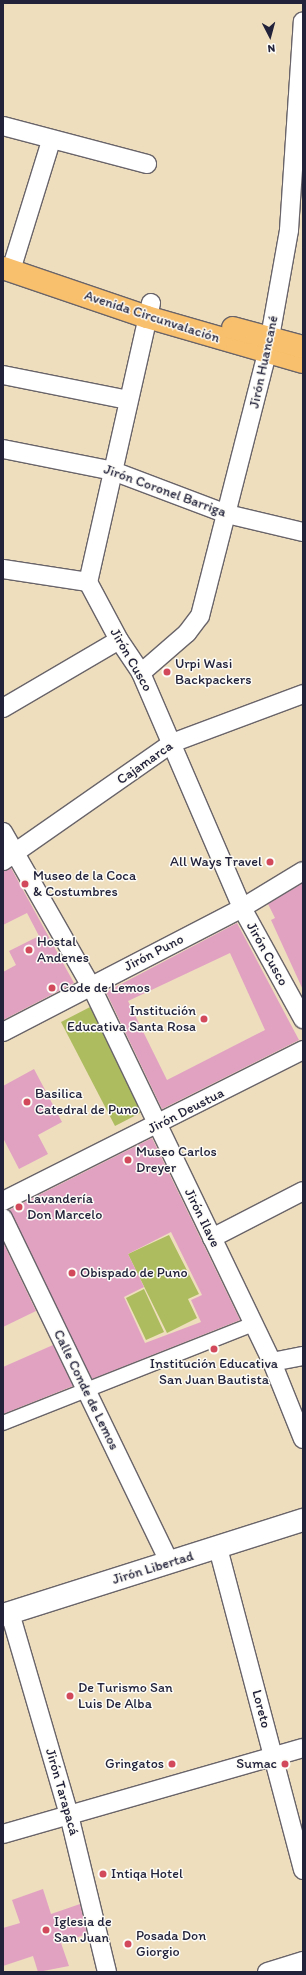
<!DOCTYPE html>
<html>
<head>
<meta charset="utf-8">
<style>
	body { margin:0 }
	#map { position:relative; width:306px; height:1975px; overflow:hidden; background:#eedebe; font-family:Itim,sans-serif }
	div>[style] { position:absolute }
	.green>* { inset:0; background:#adbc5f }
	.building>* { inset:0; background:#e1a2c2 }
	.roads { filter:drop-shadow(1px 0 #696469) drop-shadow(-1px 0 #696469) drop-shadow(0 1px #696469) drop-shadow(0 -1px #696469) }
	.pedestrian>* { height:14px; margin:-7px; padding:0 7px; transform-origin:7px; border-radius:7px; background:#fff }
	.minor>* { height:18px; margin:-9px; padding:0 9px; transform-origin:9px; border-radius:9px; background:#fff }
	.tertiary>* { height:22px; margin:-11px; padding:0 11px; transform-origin:11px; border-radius:11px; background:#fff }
	.trunk>* { height:22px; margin:-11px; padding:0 11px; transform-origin:11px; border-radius:11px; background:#f8bf6c }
	.dots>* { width:11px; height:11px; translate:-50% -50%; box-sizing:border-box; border:2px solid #fdfcf7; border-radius:50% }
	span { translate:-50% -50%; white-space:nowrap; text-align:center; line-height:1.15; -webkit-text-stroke:3px #fdfcf7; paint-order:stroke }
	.street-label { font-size:14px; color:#22223b }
	.poi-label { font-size:14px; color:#22223b }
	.left { translate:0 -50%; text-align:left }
	.right { translate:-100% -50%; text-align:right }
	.frame { position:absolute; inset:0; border:4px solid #22223b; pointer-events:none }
	.north { position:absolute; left:250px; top:16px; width:40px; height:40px; -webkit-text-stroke:3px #fdfcf7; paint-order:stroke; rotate:174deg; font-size:11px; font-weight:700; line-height:16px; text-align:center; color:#22223b }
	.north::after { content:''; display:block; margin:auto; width:14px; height:18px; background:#22223b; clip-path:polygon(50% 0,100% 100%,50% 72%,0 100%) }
</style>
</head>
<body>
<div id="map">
	<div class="green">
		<i style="clip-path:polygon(92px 1006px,146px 1110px,115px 1126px,61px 1022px)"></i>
		<i style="clip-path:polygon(169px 1235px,199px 1294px,188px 1299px,197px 1318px,167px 1333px,128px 1254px)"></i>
		<i style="clip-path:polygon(144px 1289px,164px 1332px,146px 1340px,126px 1298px)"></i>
	</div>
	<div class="building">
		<i style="clip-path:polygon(11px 868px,74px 983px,3px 1020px,3px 972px,16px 965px,9px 951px,39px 936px,27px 913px,3px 925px,3px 871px)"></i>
		<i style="clip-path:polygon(303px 883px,303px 990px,271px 920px,275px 918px,268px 904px)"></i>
		<i style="clip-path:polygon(evenodd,237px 923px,299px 1040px,162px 1109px,106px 992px,237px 923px,230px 953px,265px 1030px,167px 1080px,128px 1001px,230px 953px)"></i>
		<i style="clip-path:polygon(34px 1069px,62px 1122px,38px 1135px,48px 1154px,19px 1169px,3px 1138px,3px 1086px)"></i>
		<i style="clip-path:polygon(evenodd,152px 1138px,240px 1320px,92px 1379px,9px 1210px,152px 1138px,171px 1232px,202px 1295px,191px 1300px,201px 1322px,145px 1343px,124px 1297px,144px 1287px,128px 1254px,171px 1232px)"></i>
		<i style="clip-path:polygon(3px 1242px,36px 1311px,3px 1327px)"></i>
		<i style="clip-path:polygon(53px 1345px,73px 1386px,3px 1414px,3px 1367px)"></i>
		<i style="clip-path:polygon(43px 1889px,51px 1914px,80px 1904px,87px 1934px,61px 1943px,69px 1966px,38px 1972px,33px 1956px,3px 1966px,3px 1928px,20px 1923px,12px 1900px)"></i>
	</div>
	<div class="roads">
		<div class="pedestrian">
			<i style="left:3px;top:1423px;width:269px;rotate:-21.6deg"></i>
		</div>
		<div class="minor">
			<i style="left:3px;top:126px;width:149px;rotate:14.8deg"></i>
			<i style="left:11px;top:270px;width:135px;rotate:-72.8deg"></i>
			<i style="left:151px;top:303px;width:286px;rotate:102.7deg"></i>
			<i style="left:88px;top:582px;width:66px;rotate:61.9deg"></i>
			<i style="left:119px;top:640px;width:40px;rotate:56deg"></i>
			<i style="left:141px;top:673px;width:256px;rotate:66.7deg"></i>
			<i style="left:242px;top:908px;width:127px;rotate:61.2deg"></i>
			<i style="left:3px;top:375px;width:127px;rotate:11.3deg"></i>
			<i style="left:3px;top:449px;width:112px;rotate:11.3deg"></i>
			<i style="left:113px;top:471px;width:122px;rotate:20.7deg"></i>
			<i style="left:227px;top:514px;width:78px;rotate:13.3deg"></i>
			<i style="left:3px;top:569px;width:86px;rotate:8.7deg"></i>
			<i style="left:141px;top:673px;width:61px;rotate:-41deg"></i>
			<i style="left:187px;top:633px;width:21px;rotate:-53deg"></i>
			<i style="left:200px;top:616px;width:270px;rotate:-75.7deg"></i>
			<i style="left:267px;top:354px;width:126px;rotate:-79.9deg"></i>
			<i style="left:289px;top:230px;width:209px;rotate:-86.2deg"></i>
			<i style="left:3px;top:708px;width:134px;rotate:-30.4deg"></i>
			<i style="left:3px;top:832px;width:177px;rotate:60.3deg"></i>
			<i style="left:91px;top:986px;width:417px;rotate:64.3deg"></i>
			<i style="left:272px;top:1362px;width:83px;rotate:68.1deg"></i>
			<i style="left:3px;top:861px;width:206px;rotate:-34.9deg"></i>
			<i style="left:172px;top:743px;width:140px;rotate:-20.5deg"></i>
			<i style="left:3px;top:1032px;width:269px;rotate:-27.4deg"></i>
			<i style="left:242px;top:908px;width:71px;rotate:-31.2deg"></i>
			<i style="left:3px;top:1201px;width:336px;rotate:-26.7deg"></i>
			<i style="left:3px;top:1218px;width:382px;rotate:64.2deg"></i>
			<i style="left:212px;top:1238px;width:102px;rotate:-27.3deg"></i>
			<i style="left:272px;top:1362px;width:32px;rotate:-11deg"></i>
			<i style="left:218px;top:1548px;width:333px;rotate:75.2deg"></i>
			<i style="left:10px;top:1613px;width:210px;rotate:73.7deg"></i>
			<i style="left:69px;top:1815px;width:162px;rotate:76.4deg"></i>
			<i style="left:3px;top:1834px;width:312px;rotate:-16deg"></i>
			<i style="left:267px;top:1972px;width:38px;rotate:-17deg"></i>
		</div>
		<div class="tertiary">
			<i style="left:3px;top:1615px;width:315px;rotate:-17.6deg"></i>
		</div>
		<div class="trunk">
			<i style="left:3px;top:268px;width:152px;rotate:18.8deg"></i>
			<i style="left:147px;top:317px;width:162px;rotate:16.1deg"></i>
			<i style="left:233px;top:328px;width:73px;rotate:15.2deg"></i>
		</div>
	</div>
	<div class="dots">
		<i style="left:167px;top:672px;background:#d1495b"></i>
		<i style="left:270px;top:862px;background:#d1495b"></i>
		<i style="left:25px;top:884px;background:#d1495b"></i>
		<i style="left:29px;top:950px;background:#d1495b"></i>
		<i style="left:52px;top:988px;background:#d1495b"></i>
		<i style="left:204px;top:1019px;background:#d1495b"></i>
		<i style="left:27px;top:1102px;background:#d1495b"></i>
		<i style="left:128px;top:1160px;background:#d1495b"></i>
		<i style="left:19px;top:1207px;background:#d1495b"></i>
		<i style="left:72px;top:1273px;background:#d1495b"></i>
		<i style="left:214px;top:1349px;background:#d1495b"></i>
		<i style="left:70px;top:1696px;background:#d1495b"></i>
		<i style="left:172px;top:1764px;background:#d1495b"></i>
		<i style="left:285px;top:1764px;background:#d1495b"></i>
		<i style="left:103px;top:1874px;background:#d1495b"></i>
		<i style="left:46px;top:1930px;background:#d1495b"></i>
		<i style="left:128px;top:1944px;background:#d1495b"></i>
	</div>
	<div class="street-label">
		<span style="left:152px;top:317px;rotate:18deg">Avenida Circunvalación</span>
		<span style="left:264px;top:362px;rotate:-78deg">Jirón Huancané</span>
		<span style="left:165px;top:491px;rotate:20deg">Jirón Coronel Barriga</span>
		<span style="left:131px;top:660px;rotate:60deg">Jirón Cusco</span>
		<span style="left:145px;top:763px;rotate:-35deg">Cajamarca</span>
		<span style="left:154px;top:953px;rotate:-27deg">Jirón Puno</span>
		<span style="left:267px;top:954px;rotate:61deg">Jirón Cusco</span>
		<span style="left:186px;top:1111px;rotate:-27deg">Jirón Deustua</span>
		<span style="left:202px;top:1218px;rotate:64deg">Jirón Ilave</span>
		<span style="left:86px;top:1390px;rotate:64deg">Calle Conde de Lemos</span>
		<span style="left:153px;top:1568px;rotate:-17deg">Jirón Libertad</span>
		<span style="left:261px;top:1709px;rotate:75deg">Loreto</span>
		<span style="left:62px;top:1792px;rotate:74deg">Jirón Tarapacá</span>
	</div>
	<div class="poi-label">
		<span class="left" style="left:175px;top:672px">Urpi Wasi<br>Backpackers</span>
		<span class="right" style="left:262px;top:862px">All Ways Travel</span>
		<span class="left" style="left:33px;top:884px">Museo de la Coca<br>&amp; Costumbres</span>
		<span class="left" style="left:37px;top:950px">Hostal<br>Andenes</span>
		<span class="left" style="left:60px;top:988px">Code de Lemos</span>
		<span class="right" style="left:196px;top:1019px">Institución<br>Educativa Santa Rosa</span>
		<span class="left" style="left:35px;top:1102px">Basilica<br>Catedral de Puno</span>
		<span class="left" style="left:136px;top:1160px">Museo Carlos<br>Dreyer</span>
		<span class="left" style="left:27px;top:1207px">Lavandería<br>Don Marcelo</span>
		<span class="left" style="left:80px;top:1273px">Obispado de Puno</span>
		<span style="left:214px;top:1372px">Institución Educativa<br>San Juan Bautista</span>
		<span class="left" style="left:78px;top:1696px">De Turismo San<br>Luis De Alba</span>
		<span class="right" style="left:164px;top:1764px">Gringatos</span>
		<span class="right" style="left:277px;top:1764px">Sumac</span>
		<span class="left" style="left:111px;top:1874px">Intiqa Hotel</span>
		<span class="left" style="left:54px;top:1930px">Iglesia de<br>San Juan</span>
		<span class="left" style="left:136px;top:1944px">Posada Don<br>Giorgio</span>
	</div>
	<div class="frame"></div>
	<div class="north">N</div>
</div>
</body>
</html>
